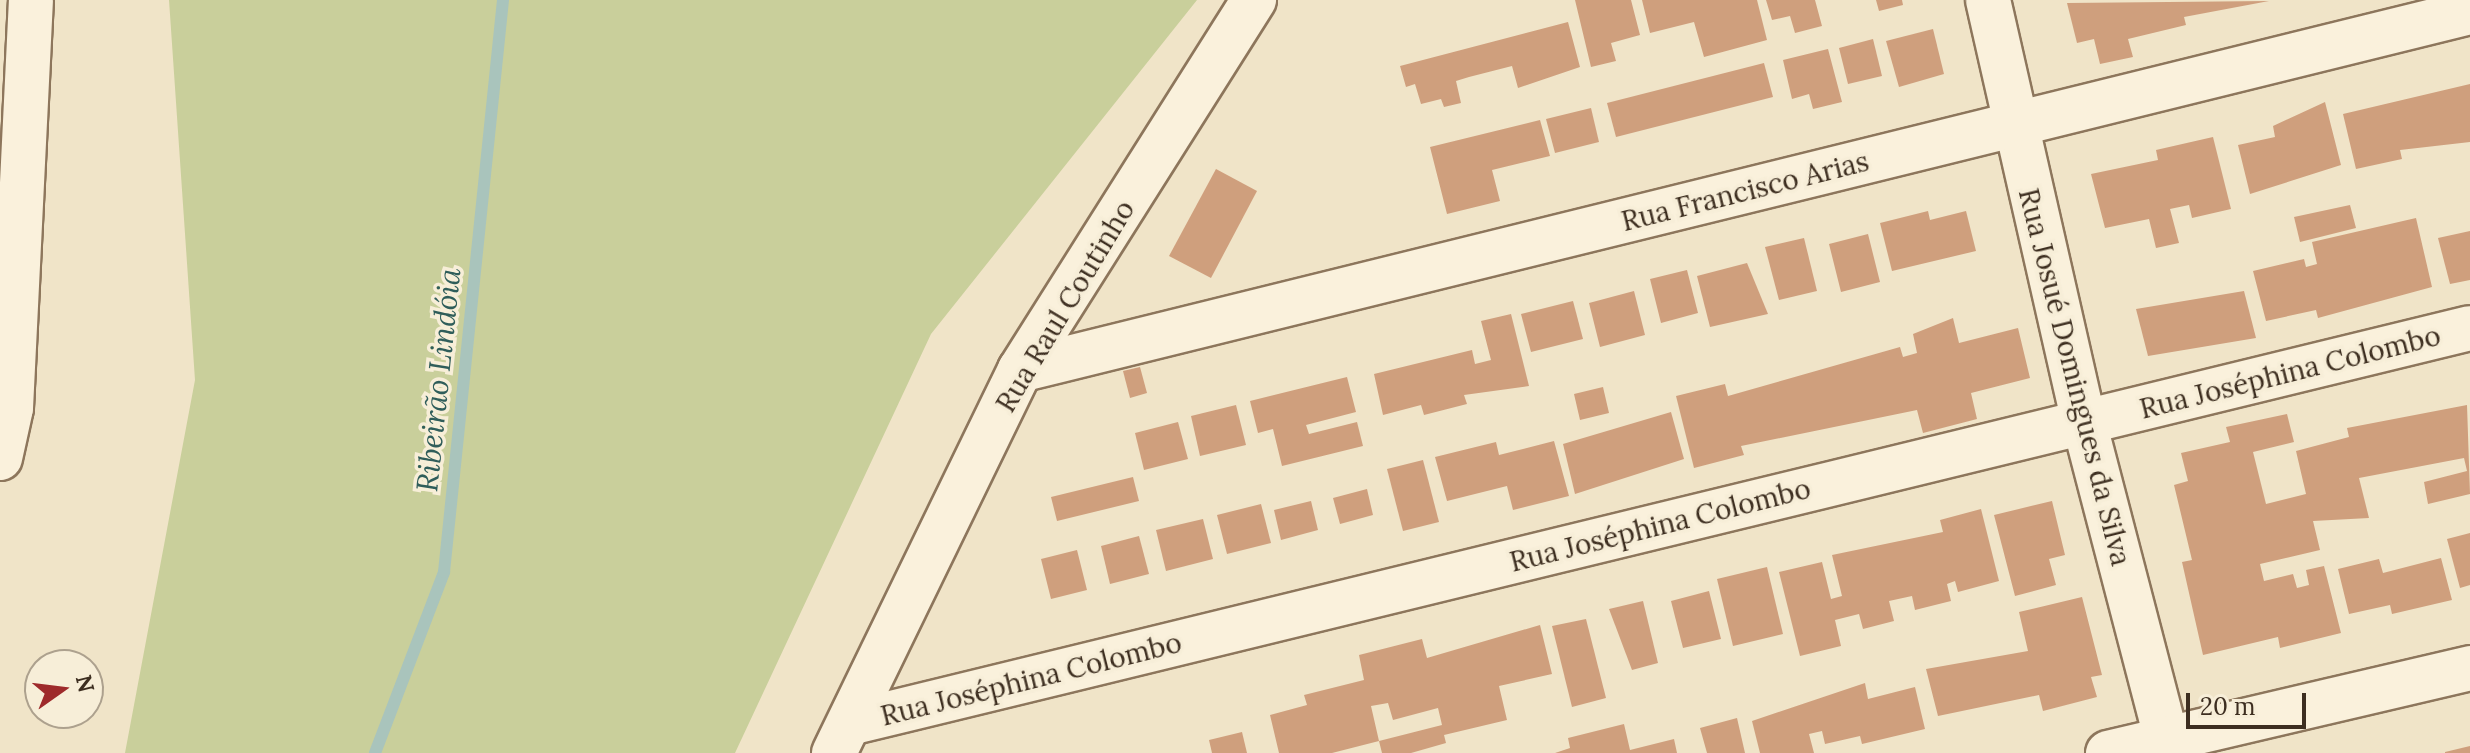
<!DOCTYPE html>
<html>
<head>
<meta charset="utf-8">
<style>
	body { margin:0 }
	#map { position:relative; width:2470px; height:753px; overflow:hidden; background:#f0e4c8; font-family:Lora,serif }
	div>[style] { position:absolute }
	.green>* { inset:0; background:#c9cf9b }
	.stream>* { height:12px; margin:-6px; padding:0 6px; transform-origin:6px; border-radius:6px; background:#a9c4bc }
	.building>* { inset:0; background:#cf9f7d }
	.roads { filter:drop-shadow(2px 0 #8d765c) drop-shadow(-2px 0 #8d765c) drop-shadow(0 2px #8d765c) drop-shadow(0 -2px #8d765c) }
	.street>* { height:44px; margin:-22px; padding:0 22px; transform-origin:22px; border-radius:22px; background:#faf1dc }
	span { translate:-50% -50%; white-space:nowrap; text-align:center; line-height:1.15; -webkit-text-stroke:7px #f7eed8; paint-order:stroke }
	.street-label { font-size:28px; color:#3d2e20 }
	.water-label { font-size:30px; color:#2f5d5a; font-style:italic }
	.north { position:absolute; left:24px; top:649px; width:80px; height:80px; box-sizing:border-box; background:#f7eed8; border:2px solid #ada18e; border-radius:50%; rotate:76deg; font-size:22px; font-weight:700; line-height:32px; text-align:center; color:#3d2e20 }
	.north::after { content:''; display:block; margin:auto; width:28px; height:36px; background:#9e2a2b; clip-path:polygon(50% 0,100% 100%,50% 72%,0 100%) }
	.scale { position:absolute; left:2186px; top:693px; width:120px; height:36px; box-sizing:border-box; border:4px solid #3d2e20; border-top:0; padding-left:10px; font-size:24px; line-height:28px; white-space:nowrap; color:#3d2e20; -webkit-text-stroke:6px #f7eed8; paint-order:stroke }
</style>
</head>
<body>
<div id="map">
	<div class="green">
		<i style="clip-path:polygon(169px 0,1197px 0,931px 334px,735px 753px,125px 753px,195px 380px)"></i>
	</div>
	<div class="stream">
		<i style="left:375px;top:753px;width:194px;rotate:-69.1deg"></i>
		<i style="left:444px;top:572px;width:575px;rotate:-84.11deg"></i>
	</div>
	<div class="building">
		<i style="clip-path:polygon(1575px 0,1631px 0,1640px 35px,1611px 43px,1616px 61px,1591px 67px)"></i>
		<i style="clip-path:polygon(1642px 0,1757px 0,1767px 40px,1704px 57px,1694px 22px,1650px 33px)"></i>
		<i style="clip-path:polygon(1766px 0,1815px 0,1822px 26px,1795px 33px,1790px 16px,1772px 20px)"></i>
		<i style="clip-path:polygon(1876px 0,1902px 0,1903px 5px,1879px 11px)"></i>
		<i style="clip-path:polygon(2269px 1px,2184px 17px,2186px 25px,2128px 39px,2133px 57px,2100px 64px,2094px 39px,2077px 43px,2067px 3px)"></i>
		<i style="clip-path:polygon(1568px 22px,1580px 67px,1518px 88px,1512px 66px,1469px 77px,1456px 81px,1461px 103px,1444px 107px,1441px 99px,1421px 104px,1415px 84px,1406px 87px,1400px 66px)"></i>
		<i style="clip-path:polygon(1933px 29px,1944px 74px,1899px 87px,1886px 41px)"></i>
		<i style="clip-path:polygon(1873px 39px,1882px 76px,1848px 84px,1839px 48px)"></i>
		<i style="clip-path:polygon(1828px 49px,1842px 102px,1813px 109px,1809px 94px,1792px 99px,1783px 60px)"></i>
		<i style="clip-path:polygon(1764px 63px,1773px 97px,1616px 137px,1607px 103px)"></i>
		<i style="clip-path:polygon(2470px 84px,2470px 142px,2400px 150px,2402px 159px,2356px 169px,2343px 114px)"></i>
		<i style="clip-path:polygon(2325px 102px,2341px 165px,2250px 194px,2238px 145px,2275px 137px,2273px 126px)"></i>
		<i style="clip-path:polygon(1591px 108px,1599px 142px,1555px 153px,1546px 119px)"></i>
		<i style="clip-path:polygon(1540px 120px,1550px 156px,1492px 170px,1500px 201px,1447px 214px,1430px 147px)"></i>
		<i style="clip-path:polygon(2213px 137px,2231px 209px,2192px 218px,2189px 205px,2170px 209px,2179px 243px,2156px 248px,2149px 219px,2105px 228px,2091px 174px,2158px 160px,2156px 150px)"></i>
		<i style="clip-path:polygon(1216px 169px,1257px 191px,1211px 278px,1169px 256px)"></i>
		<i style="clip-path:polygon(2350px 205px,2356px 228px,2300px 242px,2294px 217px)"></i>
		<i style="clip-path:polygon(1928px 211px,1930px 220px,1966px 211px,1976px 251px,1892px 271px,1880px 223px)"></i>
		<i style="clip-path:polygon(2416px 218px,2432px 287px,2318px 318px,2316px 310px,2266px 321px,2253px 271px,2304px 259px,2306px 267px,2317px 264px,2312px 242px)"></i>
		<i style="clip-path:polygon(2470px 231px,2470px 280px,2450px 284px,2438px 238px)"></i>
		<i style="clip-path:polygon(1868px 234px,1880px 282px,1841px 292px,1829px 244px)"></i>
		<i style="clip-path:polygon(1804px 238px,1817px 291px,1779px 300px,1765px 247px)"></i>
		<i style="clip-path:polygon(1747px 263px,1768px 314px,1710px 327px,1697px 276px)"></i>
		<i style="clip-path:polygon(1687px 270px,1698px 313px,1661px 323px,1650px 279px)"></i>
		<i style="clip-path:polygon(1634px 291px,1645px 335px,1600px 347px,1589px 303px)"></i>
		<i style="clip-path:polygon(2244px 291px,2256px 338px,2148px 356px,2136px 309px)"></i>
		<i style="clip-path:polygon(1573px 301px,1583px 339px,1531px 352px,1521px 314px)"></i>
		<i style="clip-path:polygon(1511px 314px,1529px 386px,1464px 395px,1467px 404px,1424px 415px,1421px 405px,1383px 415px,1374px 374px,1472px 350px,1475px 364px,1491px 360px,1481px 321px)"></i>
		<i style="clip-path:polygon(1953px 318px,1959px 343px,2018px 328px,2030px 378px,1971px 393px,1977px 419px,1923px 433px,1917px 410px,1741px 446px,1744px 455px,1694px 468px,1676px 396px,1725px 384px,1728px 396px,1900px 347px,1903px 357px,1917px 353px,1913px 334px)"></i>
		<i style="clip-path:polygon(1140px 367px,1147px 393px,1130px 398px,1123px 371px)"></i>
		<i style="clip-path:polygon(1347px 377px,1356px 412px,1306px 425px,1309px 434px,1357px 422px,1363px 446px,1282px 466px,1273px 429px,1258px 433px,1250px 401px)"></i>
		<i style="clip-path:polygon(1603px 387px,1609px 413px,1580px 420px,1574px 394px)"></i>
		<i style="clip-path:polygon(1236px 405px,1246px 445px,1200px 456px,1191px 416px)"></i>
		<i style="clip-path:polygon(2467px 405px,2470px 494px,2428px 504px,2424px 482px,2467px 471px,2464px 458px,2359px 478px,2369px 518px,2313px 521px,2320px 550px,2260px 564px,2264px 581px,2293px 574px,2297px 588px,2309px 585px,2306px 570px,2324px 566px,2341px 633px,2280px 648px,2278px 637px,2203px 655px,2182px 562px,2192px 560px,2174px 485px,2188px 481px,2181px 453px,2230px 442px,2226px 427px,2287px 414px,2294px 442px,2253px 452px,2266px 504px,2306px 494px,2296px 451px,2349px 437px,2347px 428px)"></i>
		<i style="clip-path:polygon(1671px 412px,1684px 459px,1575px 494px,1563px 444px)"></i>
		<i style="clip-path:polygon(1178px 422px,1188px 459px,1144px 470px,1135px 433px)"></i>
		<i style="clip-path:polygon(1554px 441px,1569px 496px,1513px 510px,1507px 486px,1447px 501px,1435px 457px,1496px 442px,1499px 455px)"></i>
		<i style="clip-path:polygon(1423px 460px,1439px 522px,1403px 531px,1387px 469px)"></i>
		<i style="clip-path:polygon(1133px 477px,1139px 501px,1057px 521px,1051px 497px)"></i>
		<i style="clip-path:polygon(1367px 489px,1373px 515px,1340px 524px,1333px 498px)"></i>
		<i style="clip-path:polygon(1311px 501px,1318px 530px,1281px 540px,1274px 510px)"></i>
		<i style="clip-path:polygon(2052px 501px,2065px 555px,2049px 559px,2056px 585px,2015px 596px,1994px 515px)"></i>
		<i style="clip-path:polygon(1261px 504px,1271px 543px,1227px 554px,1217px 515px)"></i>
		<i style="clip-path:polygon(1981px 509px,1999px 581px,1958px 592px,1955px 581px,1947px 584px,1951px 601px,1915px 610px,1912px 596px,1889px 601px,1894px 621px,1863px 629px,1859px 614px,1835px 620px,1841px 646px,1800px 656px,1779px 572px,1822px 562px,1831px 599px,1842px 596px,1832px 555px,1943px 532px,1940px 520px)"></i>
		<i style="clip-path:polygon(1203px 519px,1213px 559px,1166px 571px,1156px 530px)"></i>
		<i style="clip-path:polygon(2470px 533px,2470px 585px,2460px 588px,2447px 539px)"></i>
		<i style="clip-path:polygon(1139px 536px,1149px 574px,1110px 584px,1101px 546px)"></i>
		<i style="clip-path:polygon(1077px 550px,1087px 590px,1051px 599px,1041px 559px)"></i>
		<i style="clip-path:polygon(2441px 558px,2452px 600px,2392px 614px,2390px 605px,2349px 614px,2338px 569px,2379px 559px,2383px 573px)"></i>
		<i style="clip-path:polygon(1767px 567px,1783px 634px,1733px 646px,1717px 579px)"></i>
		<i style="clip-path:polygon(1709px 591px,1721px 639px,1683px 648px,1671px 601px)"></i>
		<i style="clip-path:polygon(2082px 597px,2102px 675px,2091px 677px,2097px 697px,2043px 711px,2039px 695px,1938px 716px,1926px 669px,2028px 651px,2019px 612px)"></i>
		<i style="clip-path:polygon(1643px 601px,1658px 663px,1632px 670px,1609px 609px)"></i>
		<i style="clip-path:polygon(1586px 619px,1606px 698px,1572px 707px,1552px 626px)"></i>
		<i style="clip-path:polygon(1540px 625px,1552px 674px,1499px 686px,1507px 720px,1444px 735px,1446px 743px,1411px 753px,1382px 753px,1379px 741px,1442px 725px,1438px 708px,1393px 720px,1388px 703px,1371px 706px,1379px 741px,1332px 753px,1279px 753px,1270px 715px,1307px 705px,1304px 695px,1364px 680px,1359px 655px,1422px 639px,1427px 658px)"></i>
		<i style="clip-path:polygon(1865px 683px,1868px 699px,1915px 687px,1925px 729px,1862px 744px,1860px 736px,1825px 744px,1822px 731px,1809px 734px,1814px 753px,1760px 753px,1752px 721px)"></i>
		<i style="clip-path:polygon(1737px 718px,1745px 753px,1707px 753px,1700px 728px)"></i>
		<i style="clip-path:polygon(1624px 724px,1630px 750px,1674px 739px,1677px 753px,1555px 753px,1570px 748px,1568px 738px)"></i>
		<i style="clip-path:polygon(1242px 732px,1247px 753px,1212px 753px,1209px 740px)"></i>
		<i style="clip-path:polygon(2470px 746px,2470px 753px,2445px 753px,2445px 752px)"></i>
	</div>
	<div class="roads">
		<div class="street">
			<i style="left:1988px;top:0;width:433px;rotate:77.2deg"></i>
			<i style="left:2084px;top:422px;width:342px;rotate:75.4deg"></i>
			<i style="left:1020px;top:370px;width:1494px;rotate:-13.87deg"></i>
			<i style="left:0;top:458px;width:51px;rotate:-77.6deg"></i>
			<i style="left:11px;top:408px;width:408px;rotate:-87.2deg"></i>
			<i style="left:850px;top:723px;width:1667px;rotate:-13.7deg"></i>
			<i style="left:834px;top:753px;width:426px;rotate:-64.1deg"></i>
			<i style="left:1020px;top:370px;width:438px;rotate:-57.7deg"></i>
			<i style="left:2108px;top:753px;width:372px;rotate:-13.2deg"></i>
		</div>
	</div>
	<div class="street-label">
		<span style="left:1745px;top:191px;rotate:-14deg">Rua Francisco Arias</span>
		<span style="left:1065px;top:306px;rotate:-59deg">Rua Raul Coutinho</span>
		<span style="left:2290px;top:372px;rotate:-14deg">Rua Joséphina Colombo</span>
		<span style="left:2075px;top:377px;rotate:76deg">Rua Josué Domingues da Silva</span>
		<span style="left:1660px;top:525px;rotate:-14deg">Rua Joséphina Colombo</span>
		<span style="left:1031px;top:679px;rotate:-14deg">Rua Joséphina Colombo</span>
	</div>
	<div class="water-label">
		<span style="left:438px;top:380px;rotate:-84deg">Ribeirão Lindóia</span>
	</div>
	<div class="north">N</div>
	<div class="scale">20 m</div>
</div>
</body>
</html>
